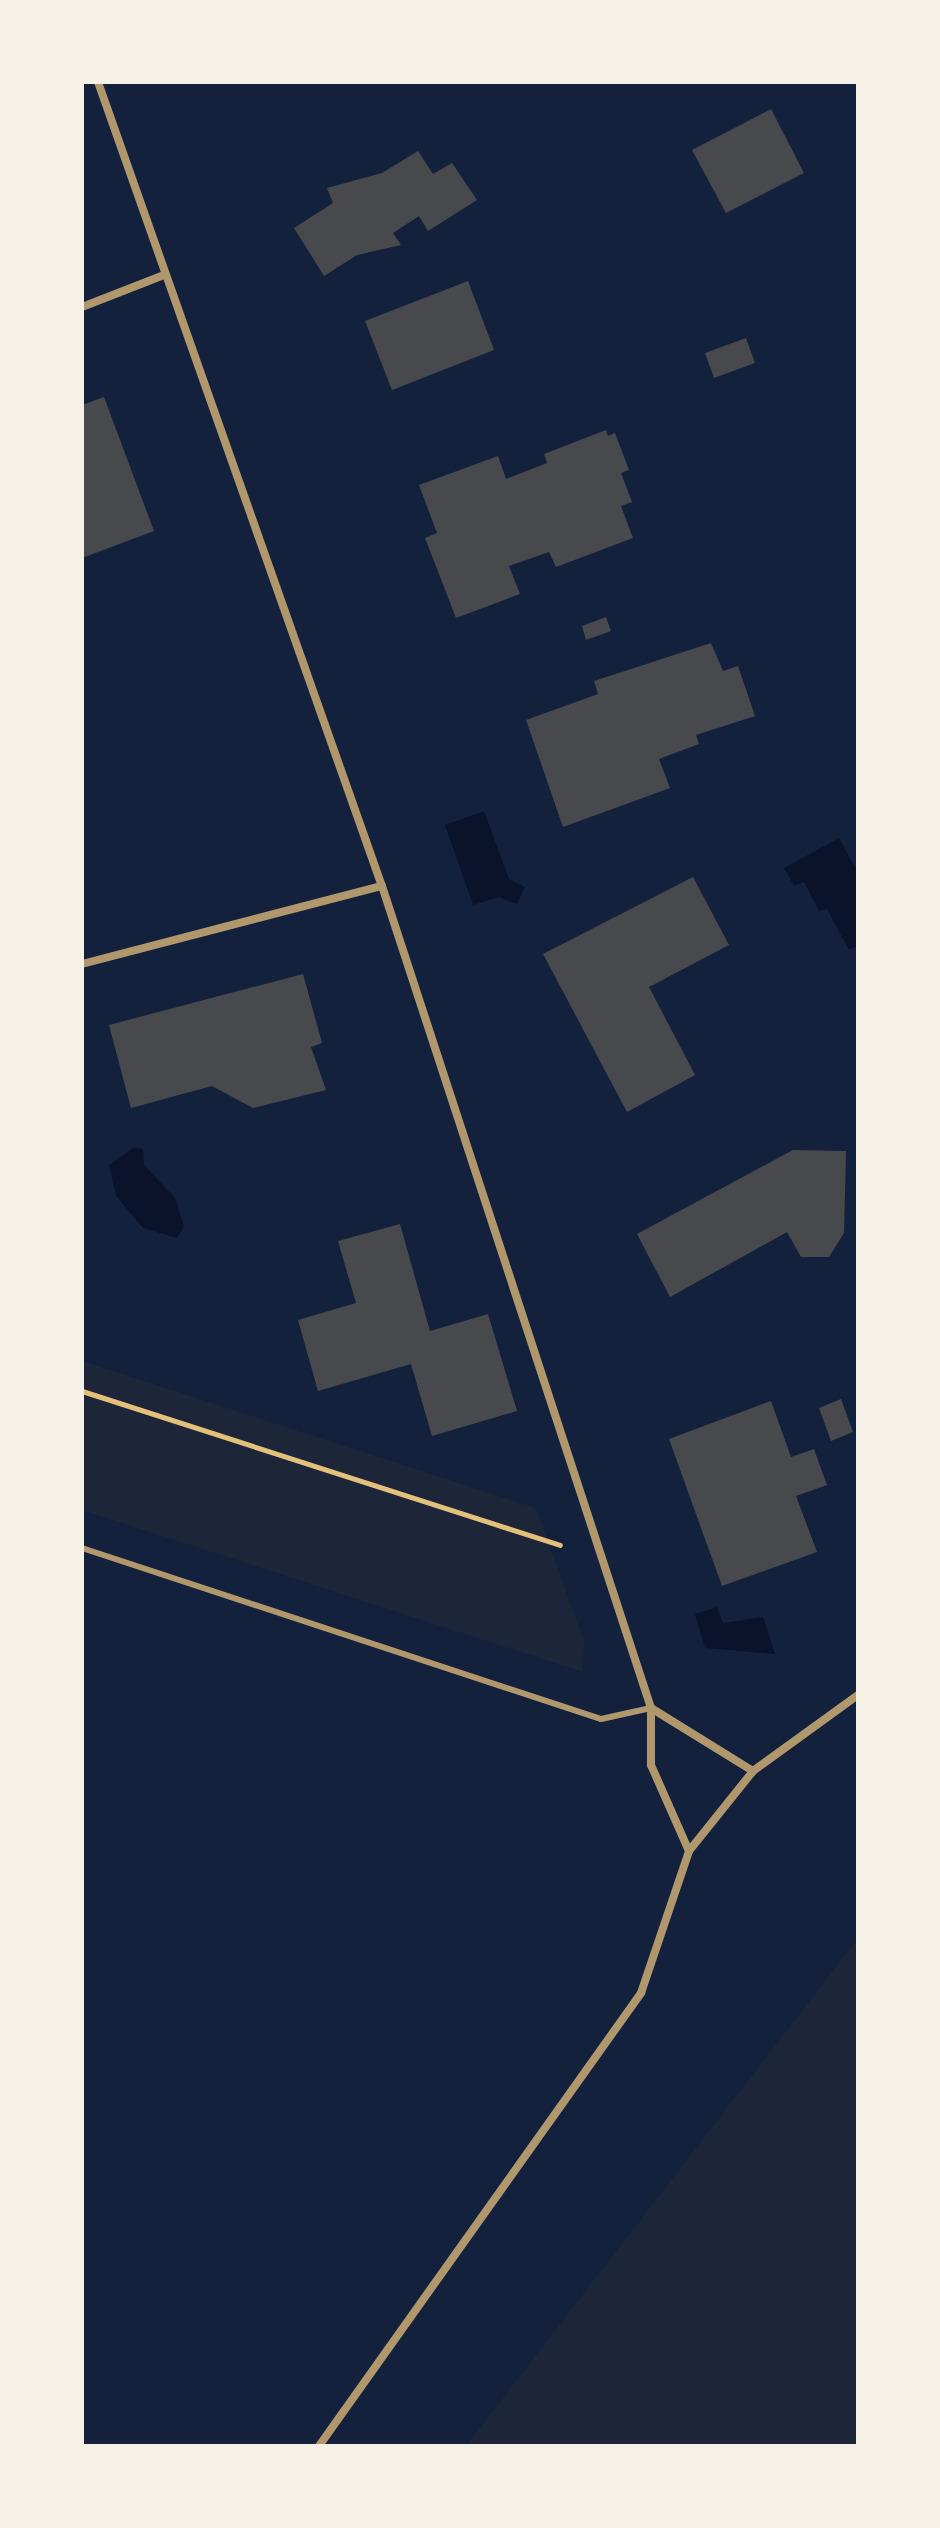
<!DOCTYPE html>
<html>
<head>
<meta charset="utf-8">
<style>
	body { margin:0 }
	#map { position:relative; width:940px; height:2528px; overflow:hidden; background:#14213d; font-family:Manrope,sans-serif }
	div>[style] { position:absolute }
	.green>* { inset:0; background:#1d2539 }
	.water>* { inset:0; background:#0b132b }
	.building>* { inset:0; background:#48494c }
	.path>* { height:5px; margin:-2.5px; padding:0 2.5px; transform-origin:2.5px; border-radius:2.5px; background:#e5c07b }
	.service>* { height:6px; margin:-3px; padding:0 3px; transform-origin:3px; border-radius:3px; background:#b1986c }
	.minor>* { height:8px; margin:-4px; padding:0 4px; transform-origin:4px; border-radius:4px; background:#b1986c }
	span { translate:-50% -50%; white-space:nowrap; text-align:center; line-height:1.15; -webkit-text-stroke:6px #f6f1e7; paint-order:stroke }
	.frame { position:absolute; inset:0; border:84px solid #f6f1e7; pointer-events:none }
</style>
</head>
<body>
<div id="map">
	<div class="green">
		<i style="clip-path:polygon(82px 1361px,536px 1508px,584px 1641px,583px 1672px,82px 1510px)"></i>
		<i style="clip-path:polygon(858px 1940px,858px 2446px,466px 2446px,855px 1942px)"></i>
	</div>
	<div class="water">
		<i style="clip-path:polygon(484px 811px,509px 879px,525px 887px,517px 904px,499px 897px,473px 905px,445px 825px)"></i>
		<i style="clip-path:polygon(839px 838px,858px 873px,858px 945px,849px 950px,827px 909px,819px 911px,804px 882px,794px 886px,784px 868px)"></i>
		<i style="clip-path:polygon(134px 1147px,143px 1149px,144px 1165px,175px 1198px,184px 1226px,177px 1238px,143px 1228px,116px 1196px,109px 1165px)"></i>
		<i style="clip-path:polygon(717px 1607px,723px 1623px,763px 1617px,775px 1654px,705px 1648px,695px 1614px)"></i>
	</div>
	<div class="building">
		<i style="clip-path:polygon(771px 109px,804px 173px,726px 213px,692px 150px)"></i>
		<i style="clip-path:polygon(418px 151px,433px 174px,452px 163px,477px 200px,428px 231px,419px 216px,393px 233px,401px 245px,357px 255px,324px 276px,294px 228px,333px 203px,327px 188px,382px 173px)"></i>
		<i style="clip-path:polygon(468px 281px,494px 350px,392px 390px,365px 321px)"></i>
		<i style="clip-path:polygon(746px 338px,755px 363px,714px 378px,705px 353px)"></i>
		<i style="clip-path:polygon(104px 397px,154px 531px,82px 558px,82px 405px)"></i>
		<i style="clip-path:polygon(606px 430px,608px 436px,615px 433px,629px 470px,621px 473px,632px 502px,621px 506px,633px 538px,556px 567px,549px 552px,509px 566px,520px 594px,456px 618px,425px 538px,437px 533px,419px 485px,498px 456px,506px 479px,547px 463px,544px 454px)"></i>
		<i style="clip-path:polygon(606px 617px,611px 631px,586px 640px,582px 626px)"></i>
		<i style="clip-path:polygon(711px 643px,723px 671px,738px 666px,755px 716px,696px 735px,699px 744px,659px 759px,670px 788px,563px 827px,526px 720px,598px 694px,594px 681px)"></i>
		<i style="clip-path:polygon(693px 877px,729px 945px,649px 987px,695px 1075px,627px 1112px,543px 954px)"></i>
		<i style="clip-path:polygon(303px 974px,322px 1043px,311px 1047px,326px 1090px,253px 1108px,212px 1086px,131px 1108px,109px 1025px)"></i>
		<i style="clip-path:polygon(793px 1150px,846px 1151px,844px 1233px,829px 1257px,801px 1257px,787px 1232px,670px 1297px,637px 1234px)"></i>
		<i style="clip-path:polygon(400px 1224px,430px 1331px,488px 1314px,517px 1411px,432px 1436px,411px 1364px,318px 1391px,298px 1320px,356px 1303px,338px 1241px)"></i>
		<i style="clip-path:polygon(841px 1399px,853px 1432px,831px 1441px,819px 1408px)"></i>
		<i style="clip-path:polygon(771px 1401px,791px 1457px,814px 1449px,827px 1485px,796px 1496px,817px 1552px,722px 1586px,669px 1439px)"></i>
	</div>
	<div class="path">
		<i style="left:82px;top:1391px;width:502px;rotate:17.86deg"></i>
	</div>
	<div class="service">
		<i style="left:82px;top:1548px;width:546px;rotate:18.24deg"></i>
		<i style="left:601px;top:1719px;width:51px;rotate:-12.4deg"></i>
	</div>
	<div class="minor">
		<i style="left:98px;top:82px;width:853px;rotate:70.55deg"></i>
		<i style="left:382px;top:886px;width:865px;rotate:71.88deg"></i>
		<i style="left:651px;top:1708px;width:57px;rotate:90deg"></i>
		<i style="left:651px;top:1765px;width:94px;rotate:66.2deg"></i>
		<i style="left:82px;top:307px;width:88px;rotate:-21.3deg"></i>
		<i style="left:82px;top:964px;width:310px;rotate:-14.6deg"></i>
		<i style="left:651px;top:1708px;width:120px;rotate:31.7deg"></i>
		<i style="left:319px;top:2446px;width:556px;rotate:-54.59deg"></i>
		<i style="left:641px;top:1993px;width:150px;rotate:-71.3deg"></i>
		<i style="left:689px;top:1851px;width:102px;rotate:-51.3deg"></i>
		<i style="left:753px;top:1771px;width:130px;rotate:-35.9deg"></i>
	</div>
	<div class="frame"></div>
</div>
</body>
</html>
